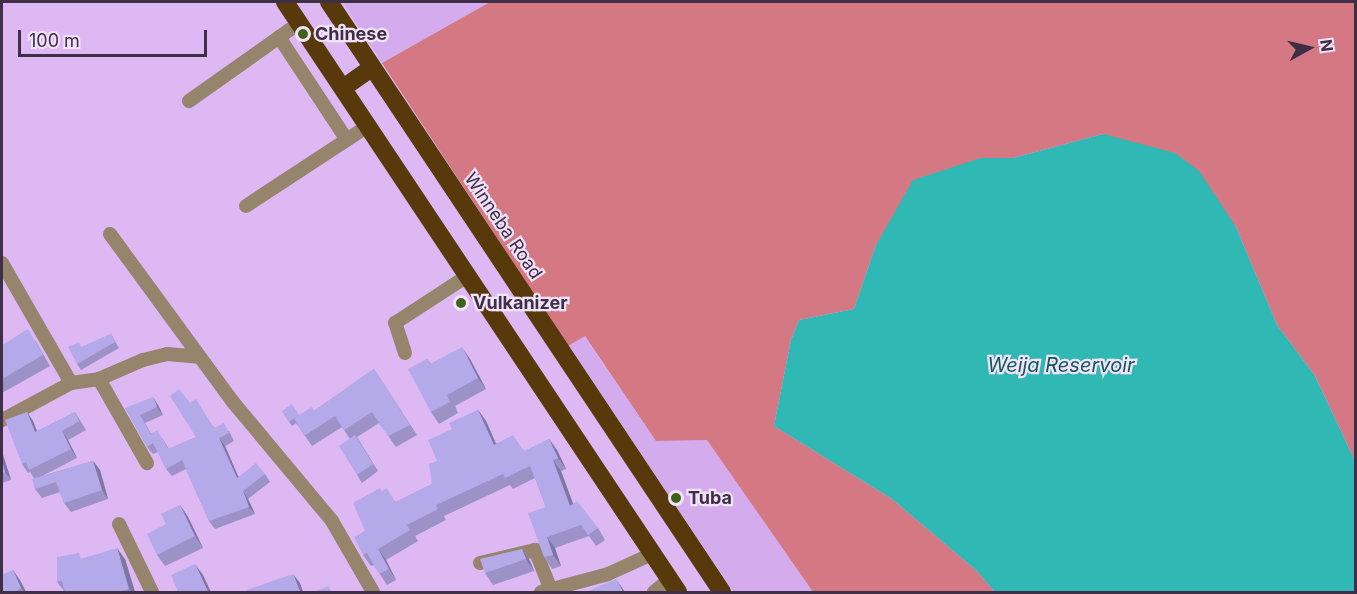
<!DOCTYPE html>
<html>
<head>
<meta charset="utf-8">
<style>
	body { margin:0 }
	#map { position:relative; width:1357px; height:594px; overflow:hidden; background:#ddb8f3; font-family:Inter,sans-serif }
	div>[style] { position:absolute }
	.built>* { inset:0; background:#d4aced }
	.green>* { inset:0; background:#d47984 }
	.water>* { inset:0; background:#2fb8b4 }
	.minor>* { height:14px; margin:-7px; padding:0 7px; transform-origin:7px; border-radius:7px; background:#97846d }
	.highway>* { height:18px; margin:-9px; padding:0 9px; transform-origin:9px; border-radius:9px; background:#57390b }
	.wall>* { inset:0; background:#9c92c8 }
	.shaded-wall>* { inset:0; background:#7f77a3 }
	.building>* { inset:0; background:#b5aae9 }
	.dots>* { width:16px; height:16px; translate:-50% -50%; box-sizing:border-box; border:3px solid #f2e3fb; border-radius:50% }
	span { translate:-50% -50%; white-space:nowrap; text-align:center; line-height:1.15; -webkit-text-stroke:4.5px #f2e3fb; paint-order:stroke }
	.poi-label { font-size:18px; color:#3e2f47; font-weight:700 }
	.left { translate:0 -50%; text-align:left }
	.street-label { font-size:18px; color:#3e2f47 }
	.water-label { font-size:20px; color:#105a58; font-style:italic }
	.frame { position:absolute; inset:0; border:3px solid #3e2f47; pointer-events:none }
	.north { position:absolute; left:1279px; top:18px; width:60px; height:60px; -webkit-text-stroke:4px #f2e3fb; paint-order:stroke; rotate:82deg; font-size:16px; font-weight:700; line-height:24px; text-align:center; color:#3e2f47 }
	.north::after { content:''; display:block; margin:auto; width:21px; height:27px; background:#3e2f47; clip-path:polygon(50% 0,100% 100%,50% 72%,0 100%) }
	.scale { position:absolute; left:18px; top:30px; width:189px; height:27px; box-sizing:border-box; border:3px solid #3e2f47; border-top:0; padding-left:8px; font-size:18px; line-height:21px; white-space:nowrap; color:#3e2f47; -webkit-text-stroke:4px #f2e3fb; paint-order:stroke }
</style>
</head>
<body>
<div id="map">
	<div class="built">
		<i style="clip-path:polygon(343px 2px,490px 2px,382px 63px)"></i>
		<i style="clip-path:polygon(584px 336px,656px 441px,707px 440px,813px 592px,734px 592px,568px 346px)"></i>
	</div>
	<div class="green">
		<i style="clip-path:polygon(490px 2px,1355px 2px,1355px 461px,1315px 376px,1277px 325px,1236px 227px,1103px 134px,1013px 158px,981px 158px,876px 245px,854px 309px,799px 320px,791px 340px,774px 426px,892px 499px,977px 571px,995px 592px,813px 592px,707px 440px,656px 441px,585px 336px,568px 346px,382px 63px)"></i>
	</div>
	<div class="water">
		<i style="clip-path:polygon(1103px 134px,1175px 153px,1199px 171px,1236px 227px,1277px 325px,1315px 376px,1355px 461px,1355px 592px,995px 592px,977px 571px,892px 499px,774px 426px,791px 340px,799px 320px,854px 309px,876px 245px,913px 180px,981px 158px,1013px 158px)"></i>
	</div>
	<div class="minor">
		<i style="left:279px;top:37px;width:123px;rotate:56.6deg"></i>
		<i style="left:189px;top:101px;width:135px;rotate:-35.3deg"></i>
		<i style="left:246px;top:206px;width:146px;rotate:-33.3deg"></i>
		<i style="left:110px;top:234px;width:208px;rotate:53.8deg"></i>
		<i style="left:233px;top:402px;width:155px;rotate:50.2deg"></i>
		<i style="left:332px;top:521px;width:82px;rotate:60deg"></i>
		<i style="left:2px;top:263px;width:138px;rotate:60.1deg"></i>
		<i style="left:405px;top:353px;width:32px;rotate:-108deg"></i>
		<i style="left:395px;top:323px;width:86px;rotate:-33.1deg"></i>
		<i style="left:99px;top:379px;width:97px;rotate:60.3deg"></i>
		<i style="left:2px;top:420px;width:78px;rotate:-28.2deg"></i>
		<i style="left:71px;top:383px;width:28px;rotate:-8deg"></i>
		<i style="left:99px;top:379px;width:48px;rotate:-23.4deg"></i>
		<i style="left:143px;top:360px;width:25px;rotate:-14deg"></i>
		<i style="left:167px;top:354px;width:32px;rotate:5deg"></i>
		<i style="left:119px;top:524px;width:76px;rotate:64.1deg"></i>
		<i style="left:480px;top:563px;width:57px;rotate:-13.3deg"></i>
		<i style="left:535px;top:550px;width:43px;rotate:68.2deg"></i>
		<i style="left:541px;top:592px;width:69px;rotate:-15deg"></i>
		<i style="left:608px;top:574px;width:48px;rotate:-24.4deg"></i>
		<i style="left:654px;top:592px;width:19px;rotate:-39deg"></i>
	</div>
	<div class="highway">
		<i style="left:285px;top:2px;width:709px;rotate:56.33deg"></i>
		<i style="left:329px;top:2px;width:709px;rotate:56.33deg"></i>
		<i style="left:343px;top:88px;width:35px;rotate:-35deg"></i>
	</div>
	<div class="wall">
		<i style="clip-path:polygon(111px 334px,119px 348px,81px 370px,77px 364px,82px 347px)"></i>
		<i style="clip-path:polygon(35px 340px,50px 366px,2px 393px,2px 345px)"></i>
		<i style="clip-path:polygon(427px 359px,431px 364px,470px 359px,486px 389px,455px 406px,458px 413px,439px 424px,431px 412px)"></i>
		<i style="clip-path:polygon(374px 369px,417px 435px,396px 447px,379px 423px,357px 437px,378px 471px,362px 483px,357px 475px,350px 439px,342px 427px,312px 446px,296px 423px,292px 426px,282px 411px,299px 415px,314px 411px)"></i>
		<i style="clip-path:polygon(190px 403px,215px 428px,229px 431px,234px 441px,225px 446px,238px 477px,265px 474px,270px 482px,248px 499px,255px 514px,215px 529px,209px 521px,186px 469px,172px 476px,166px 469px,158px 452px,153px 454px,147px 447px,125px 408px,158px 405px,163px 415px,145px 423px,151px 433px,162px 438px,169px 449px,196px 437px)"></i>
		<i style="clip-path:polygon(478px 410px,486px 421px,496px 443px,525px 451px,549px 439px,557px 450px,566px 469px,561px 471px,573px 504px,598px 528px,605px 540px,596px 546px,589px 536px,555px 548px,561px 566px,552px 569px,544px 557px,546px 507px,535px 478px,513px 489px,510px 485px,444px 516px,446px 520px,415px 536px,418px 541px,386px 560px,396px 580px,387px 585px,374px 565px,371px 566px,363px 555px,365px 531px,382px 491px,396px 502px,432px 484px,437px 461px,452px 429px)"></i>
		<i style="clip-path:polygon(27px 412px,33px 421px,37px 431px,75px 412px,86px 430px,68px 440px,77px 458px,42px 476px,93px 461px,100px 470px,108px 499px,71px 512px,64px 503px,60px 492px,42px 498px,35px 489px,34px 478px,30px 472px,28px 473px,22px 464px)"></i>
		<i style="clip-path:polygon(2px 452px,11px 480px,2px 483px)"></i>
		<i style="clip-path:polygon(180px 505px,188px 517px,203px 548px,165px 566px,157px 555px,166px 524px)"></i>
		<i style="clip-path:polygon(522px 549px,530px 561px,534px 571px,493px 585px,485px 573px)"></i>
		<i style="clip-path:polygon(83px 558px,125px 559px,135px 592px,65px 592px,57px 582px)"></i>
		<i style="clip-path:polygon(13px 570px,21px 582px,26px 592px,2px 592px)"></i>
	</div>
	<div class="shaded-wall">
		<i style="clip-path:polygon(462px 347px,470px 359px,486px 389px,478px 378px)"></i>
		<i style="clip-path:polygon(153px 397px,158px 405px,163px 415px,157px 407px)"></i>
		<i style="clip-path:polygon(478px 410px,486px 421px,501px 456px,494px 445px)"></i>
		<i style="clip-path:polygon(27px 412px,33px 421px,41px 442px,35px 432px)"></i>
		<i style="clip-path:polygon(62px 431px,68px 440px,77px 458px,71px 449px)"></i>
		<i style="clip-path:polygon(219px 438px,225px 446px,242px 485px,237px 478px)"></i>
		<i style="clip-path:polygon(549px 439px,557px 450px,566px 469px,558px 458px)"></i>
		<i style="clip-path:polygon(2px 452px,11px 480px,5px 472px,2px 461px)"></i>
		<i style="clip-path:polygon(553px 460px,561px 471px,578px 517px,570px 506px)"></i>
		<i style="clip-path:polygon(93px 461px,100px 470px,108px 499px,102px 490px)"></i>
		<i style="clip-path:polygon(243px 491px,248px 499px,255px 514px,249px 507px)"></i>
		<i style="clip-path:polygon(180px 505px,188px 517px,203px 548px,195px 536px)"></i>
		<i style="clip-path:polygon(547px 537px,555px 548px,561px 566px,553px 555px)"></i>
		<i style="clip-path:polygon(117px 548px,125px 559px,135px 592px,132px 592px,129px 589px)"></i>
		<i style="clip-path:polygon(378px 549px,386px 560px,396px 580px,389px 569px)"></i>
		<i style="clip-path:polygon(522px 549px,530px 561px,534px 571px,526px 559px)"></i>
		<i style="clip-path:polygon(195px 564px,203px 575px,211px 592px,208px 592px)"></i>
		<i style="clip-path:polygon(13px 570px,21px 582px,26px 592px,24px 592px,21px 588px)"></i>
		<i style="clip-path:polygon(293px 574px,300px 583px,303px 592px,300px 592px)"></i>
		<i style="clip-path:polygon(616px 579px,625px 592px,623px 592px)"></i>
	</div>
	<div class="building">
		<i style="clip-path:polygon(28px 329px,43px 355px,2px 379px,2px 345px)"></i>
		<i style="clip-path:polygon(111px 334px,115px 342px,77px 364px,68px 347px,79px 342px,81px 347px)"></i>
		<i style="clip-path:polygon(462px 347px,478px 378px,447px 395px,450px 402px,431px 412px,408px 369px,427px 359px,430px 364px)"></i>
		<i style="clip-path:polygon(374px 369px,410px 425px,388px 436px,372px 412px,344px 430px,335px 416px,304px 436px,294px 418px,312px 407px,314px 411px)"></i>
		<i style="clip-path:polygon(179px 389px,190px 403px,196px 399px,214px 428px,224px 423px,229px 433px,219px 438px,237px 478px,256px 463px,265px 474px,243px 491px,249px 507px,209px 521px,182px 460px,166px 469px,153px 443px,147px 447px,125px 408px,153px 397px,157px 407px,140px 415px,151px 434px,157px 430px,168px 449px,196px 437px,170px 396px)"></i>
		<i style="clip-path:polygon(292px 404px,299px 415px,289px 422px,282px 411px)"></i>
		<i style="clip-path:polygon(478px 410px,494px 445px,513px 435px,524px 451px,549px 439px,558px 458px,553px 460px,570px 506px,577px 501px,598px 528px,588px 535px,581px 525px,547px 537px,553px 555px,544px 557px,528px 513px,546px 507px,530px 466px,505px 478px,503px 474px,436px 505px,438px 509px,407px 525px,410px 530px,378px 549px,389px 569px,379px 574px,367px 553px,363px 555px,354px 537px,365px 531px,353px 503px,380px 488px,382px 491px,387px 488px,395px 502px,432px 484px,429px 464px,437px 461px,428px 440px,452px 429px,449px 423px)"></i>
		<i style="clip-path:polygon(27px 412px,35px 432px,75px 412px,79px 421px,62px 431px,71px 449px,29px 470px,26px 462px,22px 464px,5px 420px)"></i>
		<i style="clip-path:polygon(355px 435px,373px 464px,357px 475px,339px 446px)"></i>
		<i style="clip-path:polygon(2px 461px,5px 472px,2px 474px)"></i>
		<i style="clip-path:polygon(93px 461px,102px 490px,64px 503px,56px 482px,35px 489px,32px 479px)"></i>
		<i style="clip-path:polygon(180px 505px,195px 536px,157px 555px,147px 534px,166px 524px,161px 514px)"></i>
		<i style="clip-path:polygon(117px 548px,129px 589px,117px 592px,65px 592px,62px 581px,57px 582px,57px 557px,79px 553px,81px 559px)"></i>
		<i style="clip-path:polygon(522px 549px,526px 559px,485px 573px,480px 559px)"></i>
		<i style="clip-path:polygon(195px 564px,208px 592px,178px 592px,171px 575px)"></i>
		<i style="clip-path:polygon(13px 570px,21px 588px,17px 590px,18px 592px,2px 592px,2px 575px)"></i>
		<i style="clip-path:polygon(293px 574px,300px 592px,248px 592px,247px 590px)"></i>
		<i style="clip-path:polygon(616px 579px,623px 592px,586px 592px)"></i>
		<i style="clip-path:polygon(329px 586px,331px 592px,313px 592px)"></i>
	</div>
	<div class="dots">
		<i style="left:303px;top:34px;background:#3e621a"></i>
		<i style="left:461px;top:303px;background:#3e621a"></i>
		<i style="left:676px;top:498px;background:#3e621a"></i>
	</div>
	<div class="poi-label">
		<span class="left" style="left:315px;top:34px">Chinese</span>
		<span class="left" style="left:473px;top:303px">Vulkanizer</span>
		<span class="left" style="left:688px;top:498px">Tuba</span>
	</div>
	<div class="street-label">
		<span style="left:503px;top:226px;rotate:56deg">Winneba Road</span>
	</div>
	<div class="water-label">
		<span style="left:1061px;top:365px">Weija Reservoir</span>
	</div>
	<div class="frame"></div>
	<div class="north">N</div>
	<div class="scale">100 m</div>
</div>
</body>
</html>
